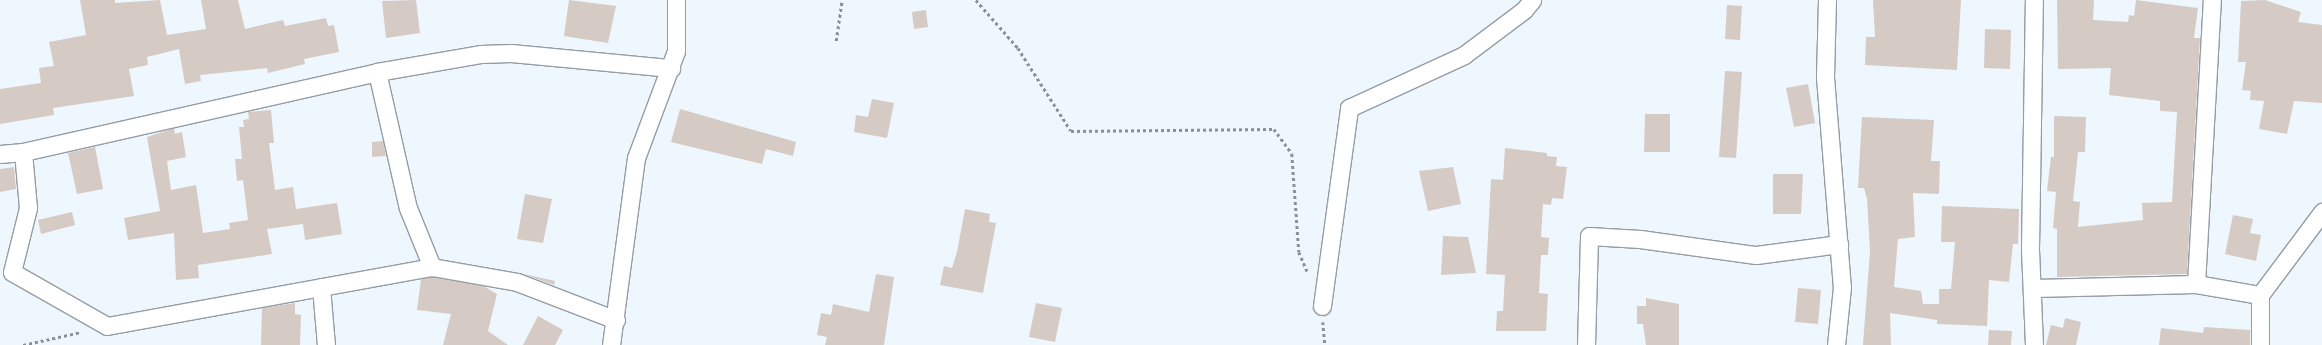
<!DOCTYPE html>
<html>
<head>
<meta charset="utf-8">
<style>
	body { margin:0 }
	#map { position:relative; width:2322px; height:345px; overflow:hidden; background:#eef7fe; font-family:Literata,serif }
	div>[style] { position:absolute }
	.building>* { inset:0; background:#d6cac4 }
	.path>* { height:2.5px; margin-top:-1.25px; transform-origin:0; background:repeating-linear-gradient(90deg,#8a9095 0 3px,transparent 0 6px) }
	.roads { filter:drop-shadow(1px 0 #949da6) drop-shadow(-1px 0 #949da6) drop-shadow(0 1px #949da6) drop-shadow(0 -1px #949da6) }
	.street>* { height:17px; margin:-8.5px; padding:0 8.5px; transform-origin:8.5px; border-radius:8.5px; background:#fff }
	span { translate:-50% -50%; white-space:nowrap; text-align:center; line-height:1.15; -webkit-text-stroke:4px #fff; paint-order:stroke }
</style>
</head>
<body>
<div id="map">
	<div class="building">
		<i style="clip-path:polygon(80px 0,115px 0,115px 3px,160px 0,167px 35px,206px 29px,201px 0,238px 0,245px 29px,283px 20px,285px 26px,326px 18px,328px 26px,334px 25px,339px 52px,304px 59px,305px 64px,268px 73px,267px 68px,200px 75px,201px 81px,185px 84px,179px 49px,147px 57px,148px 65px,129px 69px,134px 96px,53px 108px,54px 115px,0 124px,0 89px,41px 83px,39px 68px,54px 66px,49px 42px,86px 35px)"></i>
		<i style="clip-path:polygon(416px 0,420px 33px,386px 38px,382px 1px)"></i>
		<i style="clip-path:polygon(569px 0,616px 6px,608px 43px,564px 36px)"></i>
		<i style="clip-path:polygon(1873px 0,1961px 0,1957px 70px,1865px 65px,1866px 37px,1875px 37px)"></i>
		<i style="clip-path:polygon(2057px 0,2094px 0,2093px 20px,2128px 22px,2129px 15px,2134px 16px,2136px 0,2198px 8px,2194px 38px,2200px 38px,2187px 274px,2057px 277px,2057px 229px,2053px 228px,2056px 192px,2047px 191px,2051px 157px,2054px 157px,2054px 116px,2086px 117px,2085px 152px,2078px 152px,2073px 201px,2080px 202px,2078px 227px,2143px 220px,2142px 203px,2172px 202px,2177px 112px,2160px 111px,2160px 101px,2109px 95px,2111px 68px,2058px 69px)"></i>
		<i style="clip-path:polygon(2265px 0,2301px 12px,2298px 22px,2322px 25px,2322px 103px,2294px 101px,2287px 134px,2259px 129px,2264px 101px,2250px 100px,2251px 91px,2242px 90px,2246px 62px,2238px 62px,2241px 1px)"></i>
		<i style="clip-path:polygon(1727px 5px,1742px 6px,1740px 40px,1725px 39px)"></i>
		<i style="clip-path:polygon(926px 10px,928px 27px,914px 29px,912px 12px)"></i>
		<i style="clip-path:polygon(1985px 29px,2011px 30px,2010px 69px,1984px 68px)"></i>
		<i style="clip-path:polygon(1725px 71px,1742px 72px,1736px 158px,1719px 157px)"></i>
		<i style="clip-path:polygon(1808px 84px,1815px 123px,1794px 127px,1786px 88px)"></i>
		<i style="clip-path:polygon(872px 99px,894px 103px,887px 138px,854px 132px,856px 115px,868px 117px)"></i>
		<i style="clip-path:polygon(680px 109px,796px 142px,793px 156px,766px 149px,762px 164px,671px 142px)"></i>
		<i style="clip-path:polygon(271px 110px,274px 143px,269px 143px,275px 190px,293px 187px,296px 209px,337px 203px,342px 234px,305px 240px,303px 224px,267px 229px,272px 254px,198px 265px,199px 278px,176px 280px,174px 233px,128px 240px,124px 218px,160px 211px,147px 137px,174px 128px,175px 134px,182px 132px,186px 157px,167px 161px,171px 190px,196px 185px,203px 233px,230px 229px,229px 223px,248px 220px,243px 180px,237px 181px,235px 159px,242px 159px,239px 127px,244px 127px,243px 120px,249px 119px,248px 112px)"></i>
		<i style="clip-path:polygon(1645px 114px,1670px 114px,1670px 152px,1644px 152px)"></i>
		<i style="clip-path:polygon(1862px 117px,1934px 120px,1931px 161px,1940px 161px,1939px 194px,1913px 193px,1915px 237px,1898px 239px,1894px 287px,1921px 291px,1923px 304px,1939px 304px,1939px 289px,1951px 289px,1955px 242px,1941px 242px,1942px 206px,2019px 209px,2018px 244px,2013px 244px,2009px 282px,1989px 280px,1987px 326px,1937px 324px,1937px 320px,1890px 313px,1891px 345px,1863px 345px,1870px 251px,1867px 199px,1864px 188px,1858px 188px)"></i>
		<i style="clip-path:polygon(383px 141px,386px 156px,372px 157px,372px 142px)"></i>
		<i style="clip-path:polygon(95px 147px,103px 189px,77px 194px,68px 153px)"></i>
		<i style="clip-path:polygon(1505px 148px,1547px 153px,1547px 156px,1557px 157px,1556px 166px,1567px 167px,1563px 199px,1552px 198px,1551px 205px,1543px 204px,1541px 237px,1549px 238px,1548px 255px,1541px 255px,1539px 293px,1548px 294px,1546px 331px,1496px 331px,1497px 311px,1503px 311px,1505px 275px,1486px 274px,1491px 179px,1503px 180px)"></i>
		<i style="clip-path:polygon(14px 167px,16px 189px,0 192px,0 169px)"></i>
		<i style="clip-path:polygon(1453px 167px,1461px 204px,1428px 211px,1419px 171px)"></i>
		<i style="clip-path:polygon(1773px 174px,1803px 174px,1801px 214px,1773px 214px)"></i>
		<i style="clip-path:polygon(525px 194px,552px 199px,543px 243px,517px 239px)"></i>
		<i style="clip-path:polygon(965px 209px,990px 214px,989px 222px,996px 223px,983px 293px,940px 285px,944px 266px,952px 268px,957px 252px)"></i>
		<i style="clip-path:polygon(72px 212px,75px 225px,41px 234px,38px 220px)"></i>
		<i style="clip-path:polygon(2233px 215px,2253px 219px,2250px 233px,2261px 235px,2256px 261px,2225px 254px)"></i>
		<i style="clip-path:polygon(1443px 236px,1468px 237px,1476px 273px,1441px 275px)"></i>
		<i style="clip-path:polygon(520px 273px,555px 281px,554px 285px,521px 273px)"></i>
		<i style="clip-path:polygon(876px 274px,894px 277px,884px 345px,825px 345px,827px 337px,817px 335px,821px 313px,831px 315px,833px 304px,869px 312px)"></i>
		<i style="clip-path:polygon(432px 277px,483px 286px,497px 294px,488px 331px,508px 345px,443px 345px,451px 314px,417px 310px,421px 279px)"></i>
		<i style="clip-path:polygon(1798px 288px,1821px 290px,1818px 324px,1795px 322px)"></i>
		<i style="clip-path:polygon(1646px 298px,1679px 304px,1679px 345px,1646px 345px,1643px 324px,1637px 324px,1637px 306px,1646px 306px)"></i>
		<i style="clip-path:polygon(295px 303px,295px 314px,301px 315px,300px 345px,261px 345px,262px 308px)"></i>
		<i style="clip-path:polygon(1036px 303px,1062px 308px,1055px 342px,1029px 337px)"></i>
		<i style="clip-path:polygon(538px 316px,563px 330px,555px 345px,523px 345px)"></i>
		<i style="clip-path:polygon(2065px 318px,2081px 322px,2076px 345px,2046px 345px,2051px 325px,2063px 328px)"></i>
		<i style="clip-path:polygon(2204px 327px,2250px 330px,2250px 345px,2159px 345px,2161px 328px,2203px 333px)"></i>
		<i style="clip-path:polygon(1989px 330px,2012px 331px,2011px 345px,1988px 345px)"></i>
	</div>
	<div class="path">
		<i style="left:976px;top:0;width:64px;rotate:48.8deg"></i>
		<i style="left:1018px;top:48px;width:98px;rotate:57.4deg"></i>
		<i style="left:1071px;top:131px;width:203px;rotate:-0.6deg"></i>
		<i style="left:1274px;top:129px;width:31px;rotate:54deg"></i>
		<i style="left:1292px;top:154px;width:98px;rotate:85.9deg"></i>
		<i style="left:1299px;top:252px;width:23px;rotate:67deg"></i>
		<i style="left:836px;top:41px;width:41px;rotate:-81.7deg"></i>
		<i style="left:1323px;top:322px;width:23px;rotate:85deg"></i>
		<i style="left:23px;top:345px;width:59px;rotate:-12.6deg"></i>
	</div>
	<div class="roads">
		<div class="street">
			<i style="left:1827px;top:0;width:77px;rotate:91.5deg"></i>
			<i style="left:1825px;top:77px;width:211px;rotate:85.4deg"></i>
			<i style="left:1842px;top:287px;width:58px;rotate:95.9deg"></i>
			<i style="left:377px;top:72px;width:139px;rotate:77.2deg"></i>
			<i style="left:408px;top:208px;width:64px;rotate:67.9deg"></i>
			<i style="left:23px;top:152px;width:56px;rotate:84.9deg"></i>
			<i style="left:28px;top:208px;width:66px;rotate:104deg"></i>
			<i style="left:12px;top:272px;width:109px;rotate:29.6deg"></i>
			<i style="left:107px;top:326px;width:330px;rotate:-10.3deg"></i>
			<i style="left:432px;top:267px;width:86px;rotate:10deg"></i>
			<i style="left:517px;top:282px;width:106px;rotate:21deg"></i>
			<i style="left:0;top:154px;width:23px;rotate:-5deg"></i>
			<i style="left:23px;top:152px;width:363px;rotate:-12.7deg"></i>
			<i style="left:377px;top:72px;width:106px;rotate:-9.8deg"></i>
			<i style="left:481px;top:54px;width:30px;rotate:-2deg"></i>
			<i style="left:511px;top:53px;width:161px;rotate:5.4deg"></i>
			<i style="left:2196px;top:284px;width:284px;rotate:-86.8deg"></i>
			<i style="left:321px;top:287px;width:58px;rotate:85.1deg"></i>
			<i style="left:2035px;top:288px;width:161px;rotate:-1.4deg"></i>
			<i style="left:2196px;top:284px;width:65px;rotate:9.8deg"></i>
			<i style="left:1322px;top:306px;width:200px;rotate:-82.2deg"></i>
			<i style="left:1349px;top:108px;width:127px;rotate:-24.7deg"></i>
			<i style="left:1464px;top:55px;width:75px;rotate:-36.9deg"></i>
			<i style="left:1524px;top:10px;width:13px;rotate:-51deg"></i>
			<i style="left:611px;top:345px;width:189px;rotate:-82.4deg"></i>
			<i style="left:636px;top:158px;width:114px;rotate:-69.5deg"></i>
			<i style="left:676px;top:51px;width:51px;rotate:-90deg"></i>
			<i style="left:1586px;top:345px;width:109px;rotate:-88.4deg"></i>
			<i style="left:1589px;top:236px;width:51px;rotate:3.4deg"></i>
			<i style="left:1640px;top:239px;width:117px;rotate:7.9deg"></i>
			<i style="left:1756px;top:255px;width:84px;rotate:-7.5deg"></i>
			<i style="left:2034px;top:345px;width:96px;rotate:-92.4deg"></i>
			<i style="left:2030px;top:249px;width:249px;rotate:-89.1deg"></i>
			<i style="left:2260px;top:345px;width:50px;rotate:-90deg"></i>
			<i style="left:2260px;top:295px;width:104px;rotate:-53.2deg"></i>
		</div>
	</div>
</div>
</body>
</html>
